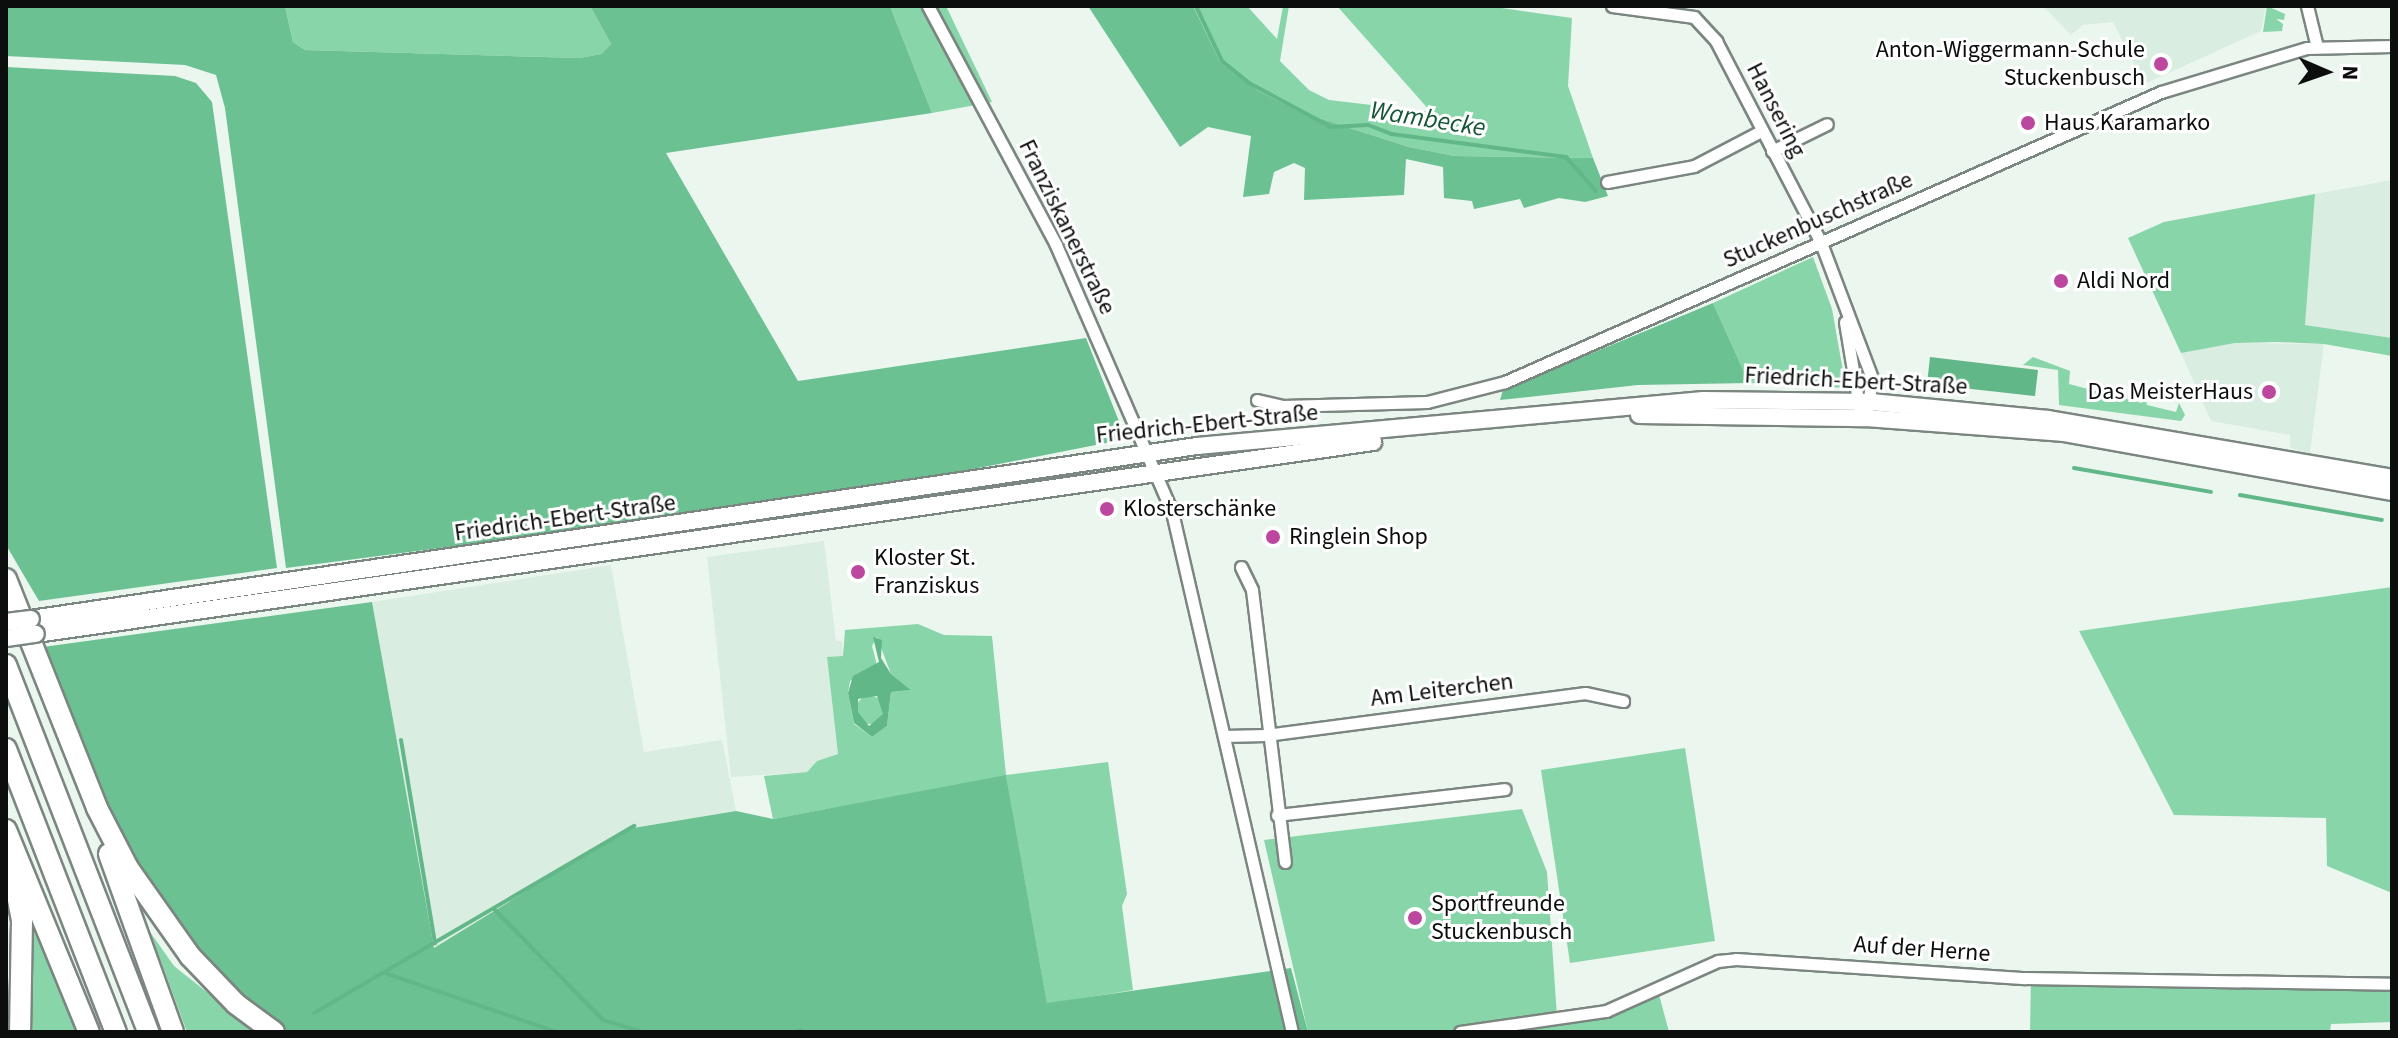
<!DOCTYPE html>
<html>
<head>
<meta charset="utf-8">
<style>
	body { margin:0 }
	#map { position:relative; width:2398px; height:1038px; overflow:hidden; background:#ebf6ef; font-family:"Source Sans 3",sans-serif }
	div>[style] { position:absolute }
	.built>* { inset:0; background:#daede1 }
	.green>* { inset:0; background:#88d5a9 }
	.round { border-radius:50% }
	.forest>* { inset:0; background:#6cc193 }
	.water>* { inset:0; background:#62b789 }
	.stream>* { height:4px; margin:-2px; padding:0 2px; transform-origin:2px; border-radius:2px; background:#62b789 }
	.roads { filter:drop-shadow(2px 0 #7c8680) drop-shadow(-2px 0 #7c8680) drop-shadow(0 2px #7c8680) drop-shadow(0 -2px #7c8680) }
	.street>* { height:11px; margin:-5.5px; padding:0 5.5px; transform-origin:5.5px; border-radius:5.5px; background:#fff }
	.secondary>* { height:16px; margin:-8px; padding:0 8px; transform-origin:8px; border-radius:8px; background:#fff }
	.highway>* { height:20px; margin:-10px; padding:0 10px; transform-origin:10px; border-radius:10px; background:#fff }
	.bridges { filter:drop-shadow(2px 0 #7c8680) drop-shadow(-2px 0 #7c8680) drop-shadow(0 2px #7c8680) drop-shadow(0 -2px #7c8680) }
	.secondary-bridge>* { height:16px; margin:-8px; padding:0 8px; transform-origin:8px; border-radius:8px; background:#fff }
	.dots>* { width:22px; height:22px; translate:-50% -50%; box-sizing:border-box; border:4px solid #fff; border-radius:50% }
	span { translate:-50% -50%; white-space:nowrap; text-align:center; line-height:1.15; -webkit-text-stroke:6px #fff; paint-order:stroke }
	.poi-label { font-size:24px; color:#0b0e0c }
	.right { translate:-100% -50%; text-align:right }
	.left { translate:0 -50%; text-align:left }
	.street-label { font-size:24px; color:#0b0e0c }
	.water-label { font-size:26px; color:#145536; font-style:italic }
	.frame { position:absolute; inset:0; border:8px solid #0b0e0c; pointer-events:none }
	.north { position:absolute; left:2286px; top:32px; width:80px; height:80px; -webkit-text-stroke:6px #fff; paint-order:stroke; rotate:92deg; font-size:22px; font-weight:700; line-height:32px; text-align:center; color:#0b0e0c }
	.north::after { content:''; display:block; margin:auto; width:28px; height:36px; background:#0b0e0c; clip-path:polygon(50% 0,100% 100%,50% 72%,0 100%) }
</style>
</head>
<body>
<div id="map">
	<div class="built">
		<i style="clip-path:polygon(2266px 6px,2261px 31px,2144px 84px,2113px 22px,2083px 25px,2071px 35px,2044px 7px)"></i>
		<i style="clip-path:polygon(2392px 180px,2392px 338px,2305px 325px,2315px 194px)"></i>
		<i style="clip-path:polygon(2235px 343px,2324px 344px,2310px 453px,2290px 448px,2290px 435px,2211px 421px,2181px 353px)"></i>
		<i style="clip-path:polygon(824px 541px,836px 641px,842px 641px,843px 656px,827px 658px,838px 754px,817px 761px,807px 772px,731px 777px,707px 557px)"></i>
		<i style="clip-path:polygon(611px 565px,644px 752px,722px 740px,736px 811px,627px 829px,434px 948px,372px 602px)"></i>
	</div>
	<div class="green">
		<i style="clip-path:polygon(285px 6px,590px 6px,611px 44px,601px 54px,579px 58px,305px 50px,293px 42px)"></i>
		<i style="clip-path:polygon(890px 6px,946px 6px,992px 102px,932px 113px)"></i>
		<i style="clip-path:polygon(1193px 6px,1247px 6px,1277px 39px,1283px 6px,1289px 6px,1280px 61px,1309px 90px,1329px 100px,1431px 112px,1337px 6px,1488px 6px,1572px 18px,1568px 86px,1593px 158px,1455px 156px,1409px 147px,1300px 112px,1257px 90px,1220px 62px)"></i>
		<i style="clip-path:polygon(2267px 6px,2285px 14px,2284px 20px,2276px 19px,2283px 24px,2282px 31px,2263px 32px)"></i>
		<i style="clip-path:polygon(2315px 194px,2305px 325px,2392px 338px,2392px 356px,2324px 344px,2278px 342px,2235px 343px,2181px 353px,2128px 238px,2164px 222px)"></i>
		<i style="clip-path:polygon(1813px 257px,1832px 309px,1846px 388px,1749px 383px,1713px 303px)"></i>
		<i style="clip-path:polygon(2033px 357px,2070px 371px,2069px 384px,2103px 393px,2106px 383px,2108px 394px,2142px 403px,2145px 394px,2147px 405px,2176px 412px,2179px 403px,2185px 415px,2181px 421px,2059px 405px,2058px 370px,2023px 365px)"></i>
		<i style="clip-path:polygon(2392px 587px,2392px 893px,2327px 866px,2326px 818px,2174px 815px,2079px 631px)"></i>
		<i style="clip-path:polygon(evenodd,918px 624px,944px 635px,992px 636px,1006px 775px,1108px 762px,1127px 894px,1122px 906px,1133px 990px,1047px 1004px,1006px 776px,773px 819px,764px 776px,807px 772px,817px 761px,838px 754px,827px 657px,843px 656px,845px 630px,918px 624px,877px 637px,891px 674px,911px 690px,891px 692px,887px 726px,872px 737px,854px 724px,848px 693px,850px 681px,877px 665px,872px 646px,877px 637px)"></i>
		<i class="round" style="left:856px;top:696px;width:28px;height:28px"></i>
		<i style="clip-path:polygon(1685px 748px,1715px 941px,1570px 963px,1541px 770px)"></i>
		<i style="clip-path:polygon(1522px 809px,1547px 872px,1557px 1016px,1604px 1008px,1657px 987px,1669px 1032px,1308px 1032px,1264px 840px)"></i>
		<i style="clip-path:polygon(27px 900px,76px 1032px,27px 1032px)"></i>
		<i style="clip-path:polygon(150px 932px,174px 966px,257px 1032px,187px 1032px)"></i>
		<i style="clip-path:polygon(2031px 975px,2392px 978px,2392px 1022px,2331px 1024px,2330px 1032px,2030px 1032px)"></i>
	</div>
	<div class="forest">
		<i style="clip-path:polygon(6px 6px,285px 6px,293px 42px,305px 50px,579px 58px,601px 54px,611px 44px,590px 6px,890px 6px,932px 113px,666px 153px,798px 381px,1086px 338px,1126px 439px,826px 498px,286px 568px,225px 108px,216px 75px,185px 65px,6px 56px)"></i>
		<i style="clip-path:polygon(1088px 6px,1193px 6px,1220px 62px,1257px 90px,1300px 112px,1409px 147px,1455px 156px,1593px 158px,1608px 196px,1585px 202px,1559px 198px,1524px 208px,1520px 199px,1474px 209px,1472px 201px,1444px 198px,1443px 167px,1406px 159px,1404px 195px,1304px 200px,1305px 168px,1294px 163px,1274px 172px,1269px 194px,1243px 197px,1251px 136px,1208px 127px,1180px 147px)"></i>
		<i style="clip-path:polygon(6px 67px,175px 76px,196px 83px,212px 102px,277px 568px,39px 601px,6px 545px)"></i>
		<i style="clip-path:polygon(1713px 303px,1749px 383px,1638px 385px,1500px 400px,1503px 390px)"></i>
		<i style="clip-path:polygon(372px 602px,434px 948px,627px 829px,736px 811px,773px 819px,1006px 775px,1047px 1003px,1291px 968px,1308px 1032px,285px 1032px,239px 997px,165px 914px,111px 818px,43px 647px)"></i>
	</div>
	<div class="water">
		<i style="clip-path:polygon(1930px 357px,2038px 370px,2035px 396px,1927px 384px)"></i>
		<i style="clip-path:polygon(evenodd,873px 637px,882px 640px,881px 658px,891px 674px,911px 690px,891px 692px,887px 726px,872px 737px,854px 723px,848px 693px,853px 676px,879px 662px,873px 637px,877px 696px,883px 714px,869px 726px,858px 712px,858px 699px,877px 696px)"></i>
	</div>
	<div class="stream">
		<i style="left:1196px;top:6px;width:61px;rotate:64.7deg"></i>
		<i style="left:1222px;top:61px;width:35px;rotate:39deg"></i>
		<i style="left:1249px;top:83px;width:93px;rotate:28.2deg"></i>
		<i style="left:1331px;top:127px;width:37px;rotate:-3deg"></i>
		<i style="left:1368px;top:125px;width:25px;rotate:21deg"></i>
		<i style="left:1391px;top:134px;width:177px;rotate:7.5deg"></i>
		<i style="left:1566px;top:157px;width:45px;rotate:48.6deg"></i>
		<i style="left:2074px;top:468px;width:139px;rotate:9.9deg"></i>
		<i style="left:2240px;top:495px;width:144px;rotate:10deg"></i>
		<i style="left:401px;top:740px;width:206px;rotate:80.5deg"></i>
		<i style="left:494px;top:909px;width:156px;rotate:45.5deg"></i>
		<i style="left:603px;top:1020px;width:42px;rotate:16.7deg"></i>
		<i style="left:385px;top:973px;width:181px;rotate:19deg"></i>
		<i style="left:314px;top:1013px;width:371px;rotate:-30.3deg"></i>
		<i style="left:795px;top:1032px;width:6px;rotate:-18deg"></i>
	</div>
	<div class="roads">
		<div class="street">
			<i style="left:928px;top:6px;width:271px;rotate:61.8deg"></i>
			<i style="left:1056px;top:245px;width:291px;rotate:66.5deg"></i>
			<i style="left:1172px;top:512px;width:534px;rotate:77.01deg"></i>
			<i style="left:1612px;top:6px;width:83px;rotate:7.6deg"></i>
			<i style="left:1694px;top:17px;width:33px;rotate:47deg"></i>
			<i style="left:1716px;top:41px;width:228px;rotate:62.5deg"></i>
			<i style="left:1821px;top:243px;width:144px;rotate:69.3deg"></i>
			<i style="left:1872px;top:378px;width:40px;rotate:98.5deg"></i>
			<i style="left:2307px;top:6px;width:42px;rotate:76.3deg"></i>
			<i style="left:1772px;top:151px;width:61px;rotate:-26.1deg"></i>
			<i style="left:1607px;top:182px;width:88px;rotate:-10.4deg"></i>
			<i style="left:1694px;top:166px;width:76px;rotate:-27.6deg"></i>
			<i style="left:1845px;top:322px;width:86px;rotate:80.6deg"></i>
			<i style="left:1257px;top:400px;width:27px;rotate:13deg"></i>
			<i style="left:1283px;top:406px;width:144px;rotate:-1.6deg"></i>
			<i style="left:1427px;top:402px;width:81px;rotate:-14.4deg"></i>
			<i style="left:1505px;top:382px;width:717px;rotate:-23.85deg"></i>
			<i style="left:2161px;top:92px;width:152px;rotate:-16.8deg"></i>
			<i style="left:2307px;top:48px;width:85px;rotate:-1.3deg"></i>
			<i style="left:1241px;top:567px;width:25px;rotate:64deg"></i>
			<i style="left:1252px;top:590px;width:274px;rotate:83.1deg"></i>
			<i style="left:1224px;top:736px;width:42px;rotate:-1.4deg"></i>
			<i style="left:1266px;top:735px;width:322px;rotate:-7.5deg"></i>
			<i style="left:1585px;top:693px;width:39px;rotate:12deg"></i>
			<i style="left:1277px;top:815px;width:229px;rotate:-6.5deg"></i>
			<i style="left:1460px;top:1032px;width:148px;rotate:-8.2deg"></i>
			<i style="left:1606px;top:1011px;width:123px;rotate:-24.1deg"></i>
			<i style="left:1718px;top:961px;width:18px;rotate:-6deg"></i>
			<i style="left:1736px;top:959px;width:290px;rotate:3.8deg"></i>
			<i style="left:2025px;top:978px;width:367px;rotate:0.9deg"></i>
		</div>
		<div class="secondary">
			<i style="left:1639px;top:415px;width:227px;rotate:0.8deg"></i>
			<i style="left:1866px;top:418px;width:199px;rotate:4.3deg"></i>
			<i style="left:2064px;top:433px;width:333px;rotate:10.2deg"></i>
			<i style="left:31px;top:619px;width:1179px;rotate:-8.44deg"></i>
			<i style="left:1197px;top:446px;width:508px;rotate:-5.19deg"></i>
			<i style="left:1703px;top:400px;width:168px;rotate:0.7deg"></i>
			<i style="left:1871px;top:402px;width:178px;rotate:5.5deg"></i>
			<i style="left:2048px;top:419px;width:349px;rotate:9.7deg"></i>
			<i style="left:36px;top:634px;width:1351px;rotate:-8.17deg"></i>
		</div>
		<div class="highway">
			<i style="left:6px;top:579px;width:246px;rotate:68.3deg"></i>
			<i style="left:97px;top:808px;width:68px;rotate:62.7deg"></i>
			<i style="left:128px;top:868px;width:108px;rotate:54.8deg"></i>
			<i style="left:190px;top:956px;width:66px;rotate:46.2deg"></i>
			<i style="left:236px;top:1004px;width:47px;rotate:36.4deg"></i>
			<i style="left:6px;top:665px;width:394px;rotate:68.8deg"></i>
			<i style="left:6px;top:749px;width:304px;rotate:68.8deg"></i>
			<i style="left:6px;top:830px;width:218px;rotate:67.7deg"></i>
			<i style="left:109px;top:854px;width:189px;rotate:70.2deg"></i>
			<i style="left:12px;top:870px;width:51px;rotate:78.7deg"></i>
			<i style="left:22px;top:920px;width:112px;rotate:91deg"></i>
		</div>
	</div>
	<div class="bridges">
		<div class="secondary-bridge">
			<i style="left:6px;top:622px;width:25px;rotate:-7deg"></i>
			<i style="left:6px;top:638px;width:30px;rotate:-8deg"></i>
		</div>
	</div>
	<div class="dots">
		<i style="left:2161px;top:64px;background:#bc479f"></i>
		<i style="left:2028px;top:123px;background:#bc479f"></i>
		<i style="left:2061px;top:281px;background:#bc479f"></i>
		<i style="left:2269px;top:392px;background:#bc479f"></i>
		<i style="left:1107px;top:509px;background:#bc479f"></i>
		<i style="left:1273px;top:537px;background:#bc479f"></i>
		<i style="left:858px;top:572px;background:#bc479f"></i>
		<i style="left:1415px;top:918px;background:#bc479f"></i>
	</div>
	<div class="poi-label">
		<span class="right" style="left:2145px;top:64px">Anton-Wiggermann-Schule<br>Stuckenbusch</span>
		<span class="left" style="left:2044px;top:123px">Haus Karamarko</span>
		<span class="left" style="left:2077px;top:281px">Aldi Nord</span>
		<span class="right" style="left:2253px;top:392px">Das MeisterHaus</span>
		<span class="left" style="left:1123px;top:509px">Klosterschänke</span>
		<span class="left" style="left:1289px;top:537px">Ringlein Shop</span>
		<span class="left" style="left:874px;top:572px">Kloster St.<br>Franziskus</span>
		<span class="left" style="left:1431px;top:918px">Sportfreunde<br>Stuckenbusch</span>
	</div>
	<div class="street-label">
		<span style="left:1776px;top:110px;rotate:63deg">Hansering</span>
		<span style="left:1818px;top:220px;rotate:-24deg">Stuckenbuschstraße</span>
		<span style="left:1067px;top:227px;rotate:64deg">Franziskanerstraße</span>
		<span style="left:1856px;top:381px;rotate:3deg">Friedrich-Ebert-Straße</span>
		<span style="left:1207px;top:424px;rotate:-6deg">Friedrich-Ebert-Straße</span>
		<span style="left:565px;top:518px;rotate:-8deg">Friedrich-Ebert-Straße</span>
		<span style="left:1442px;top:690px;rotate:-7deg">Am Leiterchen</span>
		<span style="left:1922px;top:949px;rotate:4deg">Auf der Herne</span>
	</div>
	<div class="water-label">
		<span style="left:1428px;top:119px;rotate:9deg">Wambecke</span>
	</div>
	<div class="frame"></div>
	<div class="north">N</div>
</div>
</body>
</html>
